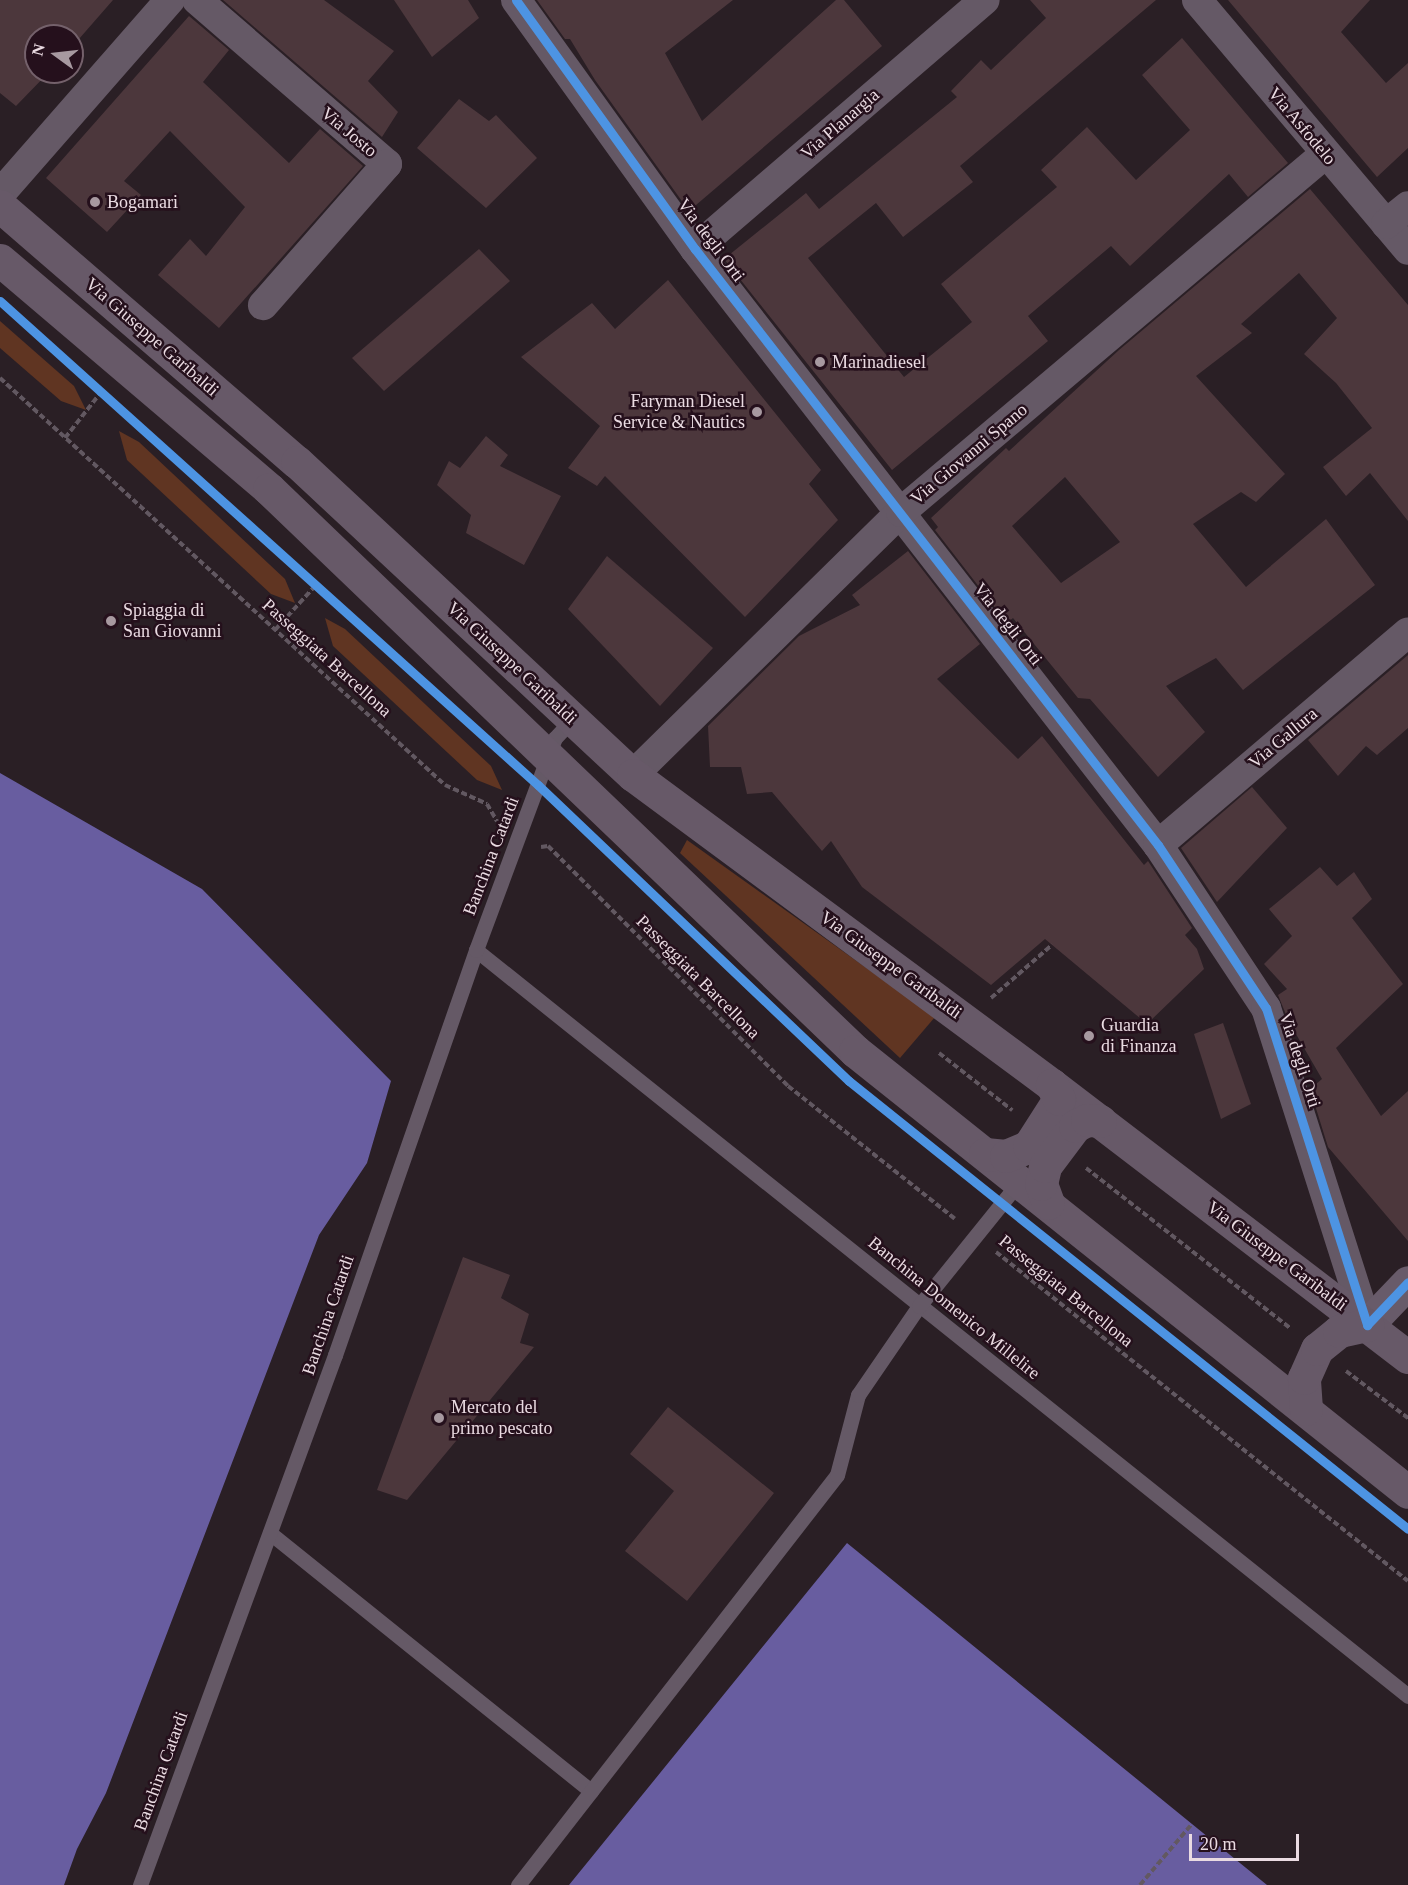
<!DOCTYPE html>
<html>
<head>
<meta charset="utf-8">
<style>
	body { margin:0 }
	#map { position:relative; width:1408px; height:1885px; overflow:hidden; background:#2a1f25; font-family:"Times New Roman",serif }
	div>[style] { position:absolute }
	.green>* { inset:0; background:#603522 }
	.water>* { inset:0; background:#685da0 }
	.building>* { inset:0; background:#4c373c }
	.path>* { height:4px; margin-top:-2px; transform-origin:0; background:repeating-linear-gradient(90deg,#625861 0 6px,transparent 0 9px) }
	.lane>* { height:15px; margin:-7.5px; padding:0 7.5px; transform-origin:7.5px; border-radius:7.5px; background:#655966 }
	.street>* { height:30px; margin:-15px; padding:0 15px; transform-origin:15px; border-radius:15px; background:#655966 }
	.secondary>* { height:33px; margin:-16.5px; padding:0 16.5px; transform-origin:16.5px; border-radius:16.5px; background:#685b6a }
	.primary>* { height:33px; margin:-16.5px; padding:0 16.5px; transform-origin:16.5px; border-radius:16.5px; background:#675968 }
	.cycleway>* { height:9px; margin:-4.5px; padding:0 4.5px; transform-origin:4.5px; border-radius:4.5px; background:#4d94e3 }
	.dots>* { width:16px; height:16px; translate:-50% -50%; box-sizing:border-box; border:3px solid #25101c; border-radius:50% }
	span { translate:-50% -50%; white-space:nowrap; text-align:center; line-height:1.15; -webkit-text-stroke:5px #25101c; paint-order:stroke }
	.street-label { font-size:18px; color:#eadbe2 }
	.poi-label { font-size:18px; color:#eadbe2 }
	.left { translate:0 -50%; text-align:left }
	.right { translate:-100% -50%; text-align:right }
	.north { position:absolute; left:24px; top:24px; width:60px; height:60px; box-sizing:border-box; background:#25101c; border:2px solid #74616b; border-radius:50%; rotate:285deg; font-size:16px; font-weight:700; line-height:24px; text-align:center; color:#eadbe2 }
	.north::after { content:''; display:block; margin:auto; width:21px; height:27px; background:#a799a0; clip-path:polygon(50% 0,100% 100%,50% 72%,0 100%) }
	.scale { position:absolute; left:1189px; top:1834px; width:110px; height:27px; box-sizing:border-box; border:3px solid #eadbe2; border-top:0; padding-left:8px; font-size:18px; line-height:21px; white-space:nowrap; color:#eadbe2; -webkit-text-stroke:4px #25101c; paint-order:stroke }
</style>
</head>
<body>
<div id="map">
	<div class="green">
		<i style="clip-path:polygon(0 321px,74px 386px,86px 410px,61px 401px,0 348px)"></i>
		<i style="clip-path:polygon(119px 431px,139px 442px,285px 579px,295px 603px,271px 594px,127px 460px)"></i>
		<i style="clip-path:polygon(325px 618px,345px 629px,491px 766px,502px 790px,477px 780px,333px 646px)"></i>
		<i style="clip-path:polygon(687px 840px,935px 1017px,900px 1058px,680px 853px)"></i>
	</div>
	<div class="water">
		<i style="clip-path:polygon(0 773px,202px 889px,391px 1081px,367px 1163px,319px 1235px,106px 1793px,77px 1849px,64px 1885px,0 1885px)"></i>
		<i style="clip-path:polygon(847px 1543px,1192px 1824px,1267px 1885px,569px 1885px)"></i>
	</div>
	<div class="building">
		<i style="clip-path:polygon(0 0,113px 0,72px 47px,72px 36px,36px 36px,36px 72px,49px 72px,16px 106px,0 93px)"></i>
		<i style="clip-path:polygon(223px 0,324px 0,394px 51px,368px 81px,398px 112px,382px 137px)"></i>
		<i style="clip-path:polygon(394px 0,468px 0,479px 18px,432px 57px)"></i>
		<i style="clip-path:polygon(537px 0,733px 0,665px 53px,702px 121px,836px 0,844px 0,882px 46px,689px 211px,595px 80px,570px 39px,565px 39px)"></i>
		<i style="clip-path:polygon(1030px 0,1156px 0,960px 166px,973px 182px,903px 237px,876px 203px,808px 258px,904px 377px,972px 322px,941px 284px,1057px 187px,1041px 170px,1087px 127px,1136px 180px,1190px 130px,1142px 75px,1182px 38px,1288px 163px,1248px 197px,1229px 174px,1130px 266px,1111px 246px,1028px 316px,1048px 341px,892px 470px,724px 259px,806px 193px,819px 209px,957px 97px,951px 91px,981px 60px,991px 70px,1046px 18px)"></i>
		<i style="clip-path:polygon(1228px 0,1370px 0,1341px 32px,1386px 83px,1408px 63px,1408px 148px,1377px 177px)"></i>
		<i style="clip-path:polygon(189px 16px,229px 50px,203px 82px,289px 163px,320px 129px,363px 166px,219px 328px,158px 275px,190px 239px,206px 256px,245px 207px,170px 131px,124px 181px,141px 195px,107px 232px,46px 178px)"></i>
		<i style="clip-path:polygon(459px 99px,489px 121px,496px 115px,537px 158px,486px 208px,417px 148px)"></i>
		<i style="clip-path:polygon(evenodd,1310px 189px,1408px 305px,1408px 521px,1370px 473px,1346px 496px,1323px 467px,1372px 428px,1336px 383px,1304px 354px,1337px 318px,1299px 273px,1241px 324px,1252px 333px,1196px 376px,1285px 474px,1256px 502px,1241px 492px,1193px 524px,1246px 587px,1326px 519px,1375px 585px,1243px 690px,1216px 658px,1166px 686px,1205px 732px,1158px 777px,1090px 699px,1078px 698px,1013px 618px,1007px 623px,935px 530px,938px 527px,931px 518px,1006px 448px,1009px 451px,1119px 350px,1310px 189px,1065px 477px,1120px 542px,1061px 583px,1012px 526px,1065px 477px)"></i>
		<i style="clip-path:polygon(479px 249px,510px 281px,384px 391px,352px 358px)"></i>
		<i style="clip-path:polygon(668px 280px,821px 470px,809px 484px,838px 520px,745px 617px,605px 476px,597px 486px,568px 468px,600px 426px,521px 357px,592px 303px,615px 329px)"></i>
		<i style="clip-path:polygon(486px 436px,508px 455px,500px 466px,561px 496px,524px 565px,466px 533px,471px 515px,437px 485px,449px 461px,460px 468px)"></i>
		<i style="clip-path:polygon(908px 551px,980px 644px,937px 679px,1018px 759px,1042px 736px,1144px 865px,1148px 861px,1192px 928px,1185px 935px,1197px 949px,1204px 969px,1147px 1024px,1045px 939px,991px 985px,862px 887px,831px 841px,822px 851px,772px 792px,747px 794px,741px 767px,710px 767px,708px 726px,799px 636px,860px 605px,852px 595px)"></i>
		<i style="clip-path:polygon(607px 556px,713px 648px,660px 706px,568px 609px)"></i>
		<i style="clip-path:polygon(1408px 655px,1408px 728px,1377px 755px,1366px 746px,1338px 776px,1308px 740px)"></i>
		<i style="clip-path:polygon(1252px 787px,1287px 828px,1217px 902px,1181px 848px)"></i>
		<i style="clip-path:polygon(1320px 867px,1337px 886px,1354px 872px,1372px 899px,1352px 918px,1403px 984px,1336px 1048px,1381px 1116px,1408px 1091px,1408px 1241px,1328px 1147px,1310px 1089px,1322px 1079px,1289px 1022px,1278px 995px,1287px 989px,1264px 964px,1292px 936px,1269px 909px)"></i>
		<i style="clip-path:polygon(1223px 1023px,1251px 1104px,1221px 1119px,1194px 1034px)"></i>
		<i style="clip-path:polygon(463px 1257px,510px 1275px,501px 1298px,529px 1314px,520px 1343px,534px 1347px,407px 1500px,377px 1490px)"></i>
		<i style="clip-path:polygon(668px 1407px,774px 1493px,687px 1601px,625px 1551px,674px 1491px,630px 1454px)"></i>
	</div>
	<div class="path">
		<i style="left:0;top:378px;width:603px;rotate:42.45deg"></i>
		<i style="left:445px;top:785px;width:46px;rotate:24.3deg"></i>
		<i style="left:487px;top:804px;width:20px;rotate:60deg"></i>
		<i style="left:65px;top:438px;width:60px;rotate:-51.8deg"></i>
		<i style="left:275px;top:630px;width:61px;rotate:-47.7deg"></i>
		<i style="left:541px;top:847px;width:7px;rotate:-8deg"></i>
		<i style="left:548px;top:846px;width:339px;rotate:45deg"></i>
		<i style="left:788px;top:1086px;width:213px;rotate:38.5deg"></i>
		<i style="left:991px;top:998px;width:81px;rotate:-41deg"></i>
		<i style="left:939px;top:1053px;width:93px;rotate:38deg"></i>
		<i style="left:1086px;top:1168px;width:259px;rotate:38.1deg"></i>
		<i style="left:996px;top:1252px;width:527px;rotate:38.61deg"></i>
		<i style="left:1346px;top:1371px;width:78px;rotate:37.2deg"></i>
		<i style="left:1140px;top:1885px;width:80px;rotate:-49.6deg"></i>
	</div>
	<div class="lane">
		<i style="left:476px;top:950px;width:1194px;rotate:38.67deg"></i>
		<i style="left:270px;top:1533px;width:412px;rotate:38.8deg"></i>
		<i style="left:140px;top:1885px;width:565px;rotate:-69.8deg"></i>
		<i style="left:335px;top:1355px;width:429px;rotate:-70.8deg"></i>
		<i style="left:476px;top:950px;width:226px;rotate:-69.6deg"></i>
		<i style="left:555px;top:738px;width:18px;rotate:-47deg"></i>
		<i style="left:567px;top:725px;width:10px;rotate:6deg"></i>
		<i style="left:518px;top:1885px;width:519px;rotate:-52.12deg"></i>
		<i style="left:837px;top:1475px;width:83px;rotate:-75.3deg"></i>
		<i style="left:858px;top:1395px;width:108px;rotate:-55.6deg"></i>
		<i style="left:919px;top:1306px;width:161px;rotate:-51.1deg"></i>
	</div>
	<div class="street">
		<i style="left:197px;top:0;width:251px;rotate:40.8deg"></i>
		<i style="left:387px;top:164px;width:188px;rotate:131.3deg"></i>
		<i style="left:516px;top:0;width:307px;rotate:54.3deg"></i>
		<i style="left:695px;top:249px;width:755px;rotate:52.16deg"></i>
		<i style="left:1158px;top:845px;width:196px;rotate:56.5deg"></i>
		<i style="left:1266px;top:1008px;width:333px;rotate:72.3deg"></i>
		<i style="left:1197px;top:0;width:327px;rotate:49.8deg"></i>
		<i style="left:0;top:194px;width:258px;rotate:-48.8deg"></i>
		<i style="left:1386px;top:224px;width:28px;rotate:-39deg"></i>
		<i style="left:695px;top:249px;width:382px;rotate:-40.7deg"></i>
		<i style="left:633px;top:775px;width:375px;rotate:-44.5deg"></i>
		<i style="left:901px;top:512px;width:555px;rotate:-40.18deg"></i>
		<i style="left:1158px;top:845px;width:328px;rotate:-40.4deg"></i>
	</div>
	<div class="secondary">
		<i style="left:1367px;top:1325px;width:59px;rotate:-46.4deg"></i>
	</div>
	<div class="primary">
		<i style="left:0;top:206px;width:392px;rotate:40.8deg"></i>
		<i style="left:297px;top:462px;width:459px;rotate:43deg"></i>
		<i style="left:633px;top:775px;width:521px;rotate:36.5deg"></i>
		<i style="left:1052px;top:1085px;width:448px;rotate:37.4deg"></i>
		<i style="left:0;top:260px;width:353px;rotate:40.4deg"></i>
		<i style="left:269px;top:489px;width:812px;rotate:43.8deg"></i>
		<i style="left:855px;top:1051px;width:707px;rotate:38.57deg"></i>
		<i style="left:985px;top:1154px;width:21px;rotate:5deg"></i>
		<i style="left:1006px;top:1156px;width:25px;rotate:-23deg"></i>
		<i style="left:1029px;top:1146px;width:56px;rotate:-57.4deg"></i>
		<i style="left:1059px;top:1099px;width:16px;rotate:-117deg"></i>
		<i style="left:1048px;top:1203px;width:20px;rotate:-110deg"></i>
		<i style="left:1041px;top:1184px;width:18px;rotate:-77deg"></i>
		<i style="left:1045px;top:1166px;width:50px;rotate:-53.1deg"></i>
		<i style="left:1075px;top:1126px;width:13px;rotate:-27deg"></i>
		<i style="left:1087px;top:1120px;width:13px;rotate:4deg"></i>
		<i style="left:1306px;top:1409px;width:31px;rotate:-94deg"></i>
		<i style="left:1304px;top:1378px;width:32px;rotate:-66deg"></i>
		<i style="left:1317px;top:1349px;width:28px;rotate:-39deg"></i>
		<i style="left:1339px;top:1331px;width:29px;rotate:-12deg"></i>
	</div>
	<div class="cycleway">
		<i style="left:516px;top:0;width:307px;rotate:54.3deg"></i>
		<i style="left:695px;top:249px;width:755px;rotate:52.16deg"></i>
		<i style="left:1158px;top:845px;width:196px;rotate:56.5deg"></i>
		<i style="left:1266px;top:1008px;width:333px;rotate:72.3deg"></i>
		<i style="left:1367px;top:1325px;width:59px;rotate:-46.4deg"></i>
		<i style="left:0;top:301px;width:724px;rotate:41.98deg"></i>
		<i style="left:538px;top:785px;width:429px;rotate:43.6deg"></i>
		<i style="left:849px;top:1081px;width:716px;rotate:38.71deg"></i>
	</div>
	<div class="dots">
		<i style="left:95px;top:202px;background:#a799a0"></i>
		<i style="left:820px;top:362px;background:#a799a0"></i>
		<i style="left:757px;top:412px;background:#a799a0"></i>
		<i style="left:111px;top:621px;background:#a799a0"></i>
		<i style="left:1089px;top:1036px;background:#a799a0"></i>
		<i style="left:439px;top:1418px;background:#a799a0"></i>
	</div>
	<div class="street-label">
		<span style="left:840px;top:124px;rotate:-41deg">Via Planargia</span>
		<span style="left:1302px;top:126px;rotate:50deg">Via Asfodelo</span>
		<span style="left:349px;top:132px;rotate:40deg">Via Josto</span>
		<span style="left:711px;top:240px;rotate:53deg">Via degli Orti</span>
		<span style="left:152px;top:337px;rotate:41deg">Via Giuseppe Garibaldi</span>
		<span style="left:969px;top:454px;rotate:-40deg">Via Giovanni Spano</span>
		<span style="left:1008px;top:624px;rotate:52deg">Via degli Orti</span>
		<span style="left:327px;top:658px;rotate:42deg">Passeggiata Barcellona</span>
		<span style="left:512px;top:663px;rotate:43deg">Via Giuseppe Garibaldi</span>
		<span style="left:1283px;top:738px;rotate:-40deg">Via Gallura</span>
		<span style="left:491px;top:856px;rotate:-69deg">Banchina Catardi</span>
		<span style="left:891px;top:965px;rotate:36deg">Via Giuseppe Garibaldi</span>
		<span style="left:698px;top:977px;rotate:45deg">Passeggiata Barcellona</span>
		<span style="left:1300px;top:1060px;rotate:72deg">Via degli Orti</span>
		<span style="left:1277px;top:1256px;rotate:37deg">Via Giuseppe Garibaldi</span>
		<span style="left:1066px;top:1291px;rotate:39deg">Passeggiata Barcellona</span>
		<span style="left:954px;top:1308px;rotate:39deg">Banchina Domenico Millelire</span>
		<span style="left:328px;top:1315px;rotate:-71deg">Banchina Catardi</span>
		<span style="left:161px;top:1771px;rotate:-70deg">Banchina Catardi</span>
	</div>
	<div class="poi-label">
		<span class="left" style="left:107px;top:202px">Bogamari</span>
		<span class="left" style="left:832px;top:362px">Marinadiesel</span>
		<span class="right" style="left:745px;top:412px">Faryman Diesel<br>Service &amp; Nautics</span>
		<span class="left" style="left:123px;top:621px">Spiaggia di<br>San Giovanni</span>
		<span class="left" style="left:1101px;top:1036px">Guardia<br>di Finanza</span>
		<span class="left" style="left:451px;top:1418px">Mercato del<br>primo pescato</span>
	</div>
	<div class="north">N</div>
	<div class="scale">20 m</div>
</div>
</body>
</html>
